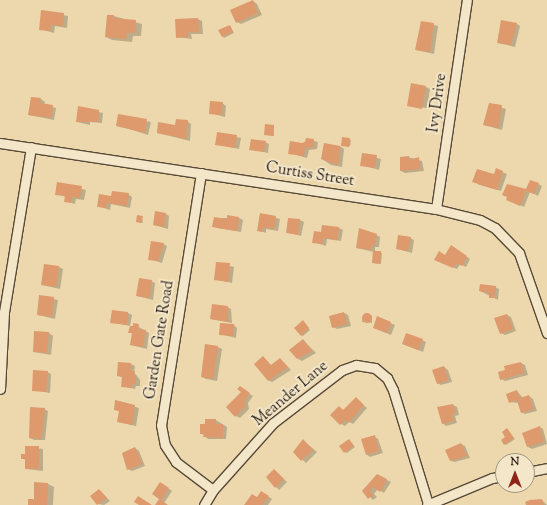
<!DOCTYPE html>
<html>
<head>
<meta charset="utf-8">
<style>
	body { margin:0 }
	#map { position:relative; width:547px; height:505px; overflow:hidden; background:#ecd8ac; font-family:"Sorts Mill Goudy",serif }
	div>[style] { position:absolute }
	.shadow>* { inset:0; background:#0003 }
	.building>* { inset:0; background:#de996c }
	.round { border-radius:50% }
	.roads { filter:drop-shadow(1px 0 #584a38) drop-shadow(-1px 0 #584a38) drop-shadow(0 1px #584a38) drop-shadow(0 -1px #584a38) }
	.street>* { height:9px; margin:-4.5px; padding:0 4.5px; transform-origin:4.5px; border-radius:4.5px; background:#f3e6c9 }
	span { translate:-50% -50%; white-space:nowrap; text-align:center; line-height:1.15; -webkit-text-stroke:4px #f3e6c9; paint-order:stroke }
	.street-label { font-size:15px; color:#261a12 }
	.north { position:absolute; left:495px; top:453px; width:40px; height:40px; box-sizing:border-box; background:#f3e6c9; border:1px solid #a19480; border-radius:50%; rotate:0deg; font-size:11px; font-weight:700; line-height:16px; text-align:center; color:#261a12 }
	.north::after { content:''; display:block; margin:auto; width:14px; height:18px; background:#8f2418; clip-path:polygon(50% 0,100% 100%,50% 72%,0 100%) }
</style>
</head>
<body>
<div id="map">
	<div class="shadow">
		<i style="clip-path:polygon(253px 1px,257px 4px,262px 15px,241px 24px,237px 22px)"></i>
		<i style="clip-path:polygon(42px 11px,68px 16px,67px 28px,55px 26px,54px 33px,40px 29px)"></i>
		<i style="clip-path:polygon(114px 16px,142px 24px,141px 36px,133px 36px,132px 42px,112px 40px,106px 37px)"></i>
		<i style="clip-path:polygon(198px 19px,202px 21px,203px 34px,191px 34px,192px 39px,177px 37px)"></i>
		<i style="clip-path:polygon(422px 22px,438px 26px,434px 54px,416px 50px)"></i>
		<i style="clip-path:polygon(517px 24px,520px 26px,515px 47px,498px 43px)"></i>
		<i style="clip-path:polygon(230px 26px,234px 33px,224px 38px,223px 37px)"></i>
		<i style="clip-path:polygon(426px 87px,430px 89px,427px 108px,408px 106px)"></i>
		<i style="clip-path:polygon(41px 99px,45px 102px,44px 105px,56px 108px,54px 120px,29px 115px)"></i>
		<i style="clip-path:polygon(222px 103px,226px 106px,225px 117px,210px 113px)"></i>
		<i style="clip-path:polygon(490px 104px,506px 109px,502px 130px,484px 125px)"></i>
		<i style="clip-path:polygon(79px 108px,103px 113px,102px 123px,90px 122px,90px 125px,77px 122px)"></i>
		<i style="clip-path:polygon(119px 116px,151px 122px,148px 135px,117px 125px)"></i>
		<i style="clip-path:polygon(187px 121px,191px 124px,190px 141px,158px 133px)"></i>
		<i style="clip-path:polygon(274px 126px,274px 136px,267px 135px)"></i>
		<i style="clip-path:polygon(218px 133px,241px 138px,239px 149px,216px 144px)"></i>
		<i style="clip-path:polygon(343px 138px,351px 140px,350px 146px,342px 145px)"></i>
		<i style="clip-path:polygon(307px 139px,318px 142px,317px 149px,309px 150px,307px 158px,289px 153px,306px 143px)"></i>
		<i style="clip-path:polygon(265px 142px,269px 144px,268px 153px,251px 149px)"></i>
		<i style="clip-path:polygon(340px 146px,344px 149px,342px 167px,331px 165px,322px 159px)"></i>
		<i style="clip-path:polygon(363px 154px,381px 159px,379px 170px,361px 165px)"></i>
		<i style="clip-path:polygon(408px 157px,422px 161px,424px 171px,405px 173px,401px 171px)"></i>
		<i style="clip-path:polygon(497px 170px,507px 174px,501px 191px,477px 184px,495px 176px)"></i>
		<i style="clip-path:polygon(58px 183px,86px 190px,84px 200px,76px 199px,75px 204px,65px 201px,66px 197px,56px 194px)"></i>
		<i style="clip-path:polygon(538px 184px,542px 186px,538px 196px,530px 192px,524px 207px,511px 201px)"></i>
		<i style="clip-path:polygon(128px 194px,132px 197px,130px 208px,111px 204px,110px 210px,98px 206px)"></i>
		<i style="clip-path:polygon(166px 214px,169px 216px,168px 229px,154px 225px)"></i>
		<i style="clip-path:polygon(260px 214px,280px 219px,278px 231px,266px 229px,266px 233px,258px 230px)"></i>
		<i style="clip-path:polygon(142px 217px,143px 223px,138px 222px)"></i>
		<i style="clip-path:polygon(215px 218px,239px 218px,243px 220px,241px 232px,217px 228px,213px 226px)"></i>
		<i style="clip-path:polygon(300px 220px,304px 222px,301px 236px,287px 232px)"></i>
		<i style="clip-path:polygon(339px 228px,343px 230px,341px 241px,327px 239px,326px 246px,313px 242px,322px 233px)"></i>
		<i style="clip-path:polygon(376px 235px,380px 237px,379px 247px,375px 247px,375px 252px,382px 253px,381px 264px,373px 263px,374px 252px,357px 248px)"></i>
		<i style="clip-path:polygon(410px 238px,414px 240px,412px 253px,397px 249px)"></i>
		<i style="clip-path:polygon(163px 244px,167px 246px,162px 263px,150px 259px)"></i>
		<i style="clip-path:polygon(455px 248px,470px 259px,466px 267px,460px 264px,457px 269px,435px 260px,446px 256px)"></i>
		<i style="clip-path:polygon(217px 263px,234px 267px,232px 283px,215px 279px)"></i>
		<i style="clip-path:polygon(59px 267px,63px 269px,60px 289px,42px 285px)"></i>
		<i style="clip-path:polygon(151px 281px,155px 283px,153px 300px,137px 296px)"></i>
		<i style="clip-path:polygon(495px 287px,499px 289px,498px 300px,480px 291px)"></i>
		<i style="clip-path:polygon(40px 296px,58px 300px,55px 319px,38px 315px)"></i>
		<i style="clip-path:polygon(227px 307px,231px 309px,232px 323px,211px 319px)"></i>
		<i style="clip-path:polygon(128px 313px,132px 315px,130px 326px,111px 322px)"></i>
		<i style="clip-path:polygon(344px 313px,348px 315px,351px 326px,337px 329px,333px 327px)"></i>
		<i style="clip-path:polygon(365px 313px,372px 316px,372px 323px,362px 322px)"></i>
		<i style="clip-path:polygon(507px 315px,511px 317px,516px 331px,505px 335px,501px 333px)"></i>
		<i style="clip-path:polygon(378px 318px,395px 325px,391px 335px,374px 328px)"></i>
		<i style="clip-path:polygon(304px 323px,310px 330px,303px 336px,301px 335px)"></i>
		<i style="clip-path:polygon(134px 324px,149px 333px,147px 349px,131px 345px,133px 334px,129px 332px)"></i>
		<i style="clip-path:polygon(234px 325px,237px 328px,236px 338px,220px 334px)"></i>
		<i style="clip-path:polygon(49px 333px,53px 336px,51px 355px,34px 352px)"></i>
		<i style="clip-path:polygon(303px 340px,316px 353px,302px 361px,298px 359px)"></i>
		<i style="clip-path:polygon(422px 340px,426px 342px,423px 352px,403px 344px)"></i>
		<i style="clip-path:polygon(218px 347px,222px 349px,217px 381px,206px 379px,202px 377px)"></i>
		<i style="clip-path:polygon(263px 357px,272px 366px,280px 359px,291px 370px,272px 382px,268px 380px)"></i>
		<i style="clip-path:polygon(521px 363px,525px 365px,528px 375px,505px 381px,501px 379px,506px 371px)"></i>
		<i style="clip-path:polygon(131px 364px,135px 366px,134px 372px,140px 380px,140px 386px,136px 386px,135px 389px,122px 386px,123px 378px,118px 375px)"></i>
		<i style="clip-path:polygon(444px 367px,448px 370px,452px 382px,441px 385px,437px 383px)"></i>
		<i style="clip-path:polygon(47px 372px,51px 374px,50px 393px,33px 390px)"></i>
		<i style="clip-path:polygon(240px 388px,253px 396px,248px 403px,249px 409px,240px 418px,236px 416px,242px 392px)"></i>
		<i style="clip-path:polygon(517px 391px,523px 398px,529px 396px,533px 399px,537px 411px,525px 414px,521px 412px,518px 403px,509px 402px)"></i>
		<i style="clip-path:polygon(356px 399px,367px 408px,353px 424px,349px 422px,345px 426px,341px 424px,339px 407px,344px 411px)"></i>
		<i style="clip-path:polygon(116px 401px,139px 408px,136px 426px,119px 422px,120px 412px,115px 409px)"></i>
		<i style="clip-path:polygon(453px 405px,457px 407px,459px 415px,455px 416px,457px 423px,446px 426px,442px 423px)"></i>
		<i style="clip-path:polygon(44px 409px,48px 411px,45px 440px,34px 440px,30px 438px)"></i>
		<i style="clip-path:polygon(206px 420px,216px 420px,227px 427px,226px 439px,208px 439px,201px 433px)"></i>
		<i style="clip-path:polygon(540px 427px,543px 429px,547px 444px,532px 449px,528px 447px)"></i>
		<i style="clip-path:polygon(507px 430px,515px 439px,506px 445px,505px 444px)"></i>
		<i style="clip-path:polygon(374px 436px,378px 439px,383px 453px,370px 457px,366px 454px)"></i>
		<i style="clip-path:polygon(349px 440px,355px 447px,347px 453px,345px 452px)"></i>
		<i style="clip-path:polygon(304px 441px,317px 452px,306px 463px,294px 452px)"></i>
		<i style="clip-path:polygon(461px 444px,465px 446px,470px 458px,454px 462px,450px 460px)"></i>
		<i style="clip-path:polygon(26px 447px,43px 449px,43px 471px,26px 469px,26px 460px,22px 458px,26px 455px)"></i>
		<i style="clip-path:polygon(135px 448px,139px 451px,145px 466px,132px 471px,128px 469px)"></i>
		<i style="clip-path:polygon(274px 470px,287px 482px,279px 490px,276px 487px)"></i>
		<i style="clip-path:polygon(377px 475px,391px 482px,384px 493px,378px 489px,374px 494px,377px 497px,373px 500px,363px 491px)"></i>
		<i style="clip-path:polygon(161px 483px,172px 491px,164px 503px,166px 505px,156px 505px,160px 499px)"></i>
		<i style="clip-path:polygon(48px 484px,54px 487px,53px 505px,29px 505px)"></i>
		<i style="clip-path:polygon(99px 490px,110px 501px,104px 505px,98px 504px)"></i>
		<i style="clip-path:polygon(265px 494px,272px 499px,268px 505px,245px 505px)"></i>
		<i style="clip-path:polygon(542px 500px,547px 505px,527px 505px,527px 503px)"></i>
	</div>
	<div class="building">
		<i style="clip-path:polygon(253px 0,258px 13px,236px 23px,230px 10px)"></i>
		<i style="clip-path:polygon(41px 10px,64px 13px,63px 26px,51px 25px,50px 31px,39px 30px)"></i>
		<i style="clip-path:polygon(107px 15px,114px 15px,114px 18px,136px 20px,135px 33px,127px 33px,126px 39px,105px 37px)"></i>
		<i style="clip-path:polygon(198px 18px,199px 32px,188px 32px,188px 37px,176px 38px,175px 19px)"></i>
		<i style="clip-path:polygon(501px 20px,517px 23px,511px 45px,497px 43px)"></i>
		<i style="clip-path:polygon(421px 21px,434px 23px,430px 52px,415px 50px)"></i>
		<i style="clip-path:polygon(230px 25px,233px 32px,222px 37px,218px 30px)"></i>
		<i style="clip-path:polygon(411px 83px,426px 86px,422px 109px,407px 106px)"></i>
		<i style="clip-path:polygon(31px 97px,41px 98px,40px 103px,53px 105px,51px 118px,28px 115px)"></i>
		<i style="clip-path:polygon(210px 101px,223px 102px,221px 115px,209px 114px)"></i>
		<i style="clip-path:polygon(489px 103px,502px 105px,498px 128px,483px 125px)"></i>
		<i style="clip-path:polygon(78px 106px,99px 110px,98px 122px,76px 122px)"></i>
		<i style="clip-path:polygon(118px 114px,147px 119px,145px 133px,116px 126px)"></i>
		<i style="clip-path:polygon(176px 119px,188px 120px,186px 139px,157px 133px,158px 122px,175px 125px)"></i>
		<i style="clip-path:polygon(265px 124px,274px 125px,273px 136px,264px 135px)"></i>
		<i style="clip-path:polygon(217px 132px,237px 135px,235px 148px,215px 145px)"></i>
		<i style="clip-path:polygon(342px 137px,350px 138px,349px 147px,341px 146px)"></i>
		<i style="clip-path:polygon(306px 138px,314px 139px,313px 147px,305px 148px,304px 156px,288px 154px,290px 141px,302px 143px,305px 142px)"></i>
		<i style="clip-path:polygon(251px 139px,266px 141px,264px 152px,249px 150px)"></i>
		<i style="clip-path:polygon(324px 143px,340px 146px,338px 165px,321px 159px)"></i>
		<i style="clip-path:polygon(362px 153px,377px 155px,375px 168px,360px 166px)"></i>
		<i style="clip-path:polygon(409px 156px,409px 160px,419px 157px,420px 169px,400px 171px,400px 157px)"></i>
		<i style="clip-path:polygon(496px 168px,503px 171px,497px 190px,472px 182px,477px 169px,494px 174px)"></i>
		<i style="clip-path:polygon(530px 180px,539px 183px,534px 194px,526px 191px,520px 206px,506px 200px,507px 197px,502px 195px,507px 184px,526px 189px)"></i>
		<i style="clip-path:polygon(57px 182px,82px 186px,80px 198px,72px 197px,71px 203px,64px 202px,65px 196px,55px 195px)"></i>
		<i style="clip-path:polygon(112px 191px,129px 193px,127px 206px,107px 203px,106px 208px,97px 207px,99px 194px,111px 196px)"></i>
		<i style="clip-path:polygon(155px 211px,166px 213px,164px 227px,153px 225px)"></i>
		<i style="clip-path:polygon(260px 213px,276px 216px,274px 229px,263px 227px,262px 232px,257px 231px)"></i>
		<i style="clip-path:polygon(137px 215px,143px 216px,141px 223px,136px 222px)"></i>
		<i style="clip-path:polygon(227px 215px,239px 217px,237px 231px,212px 227px,214px 217px,227px 219px)"></i>
		<i style="clip-path:polygon(288px 218px,300px 219px,298px 235px,286px 233px)"></i>
		<i style="clip-path:polygon(322px 225px,339px 227px,337px 240px,323px 238px,322px 244px,312px 243px,314px 231px,321px 232px)"></i>
		<i style="clip-path:polygon(359px 228px,377px 234px,375px 246px,372px 245px,371px 250px,356px 248px)"></i>
		<i style="clip-path:polygon(398px 235px,411px 237px,408px 251px,396px 249px)"></i>
		<i style="clip-path:polygon(151px 241px,164px 243px,158px 261px,148px 260px)"></i>
		<i style="clip-path:polygon(451px 245px,467px 256px,462px 266px,456px 263px,453px 268px,434px 260px,439px 251px,445px 255px)"></i>
		<i style="clip-path:polygon(373px 251px,381px 251px,380px 264px,372px 263px)"></i>
		<i style="clip-path:polygon(216px 262px,230px 263px,228px 282px,214px 280px)"></i>
		<i style="clip-path:polygon(44px 264px,59px 266px,56px 287px,41px 285px)"></i>
		<i style="clip-path:polygon(139px 278px,152px 280px,149px 298px,136px 296px)"></i>
		<i style="clip-path:polygon(480px 284px,496px 286px,494px 298px,489px 298px,489px 293px,479px 291px)"></i>
		<i style="clip-path:polygon(39px 295px,54px 297px,52px 317px,37px 315px)"></i>
		<i style="clip-path:polygon(212px 304px,228px 306px,228px 322px,210px 319px)"></i>
		<i style="clip-path:polygon(112px 310px,128px 312px,127px 325px,110px 323px)"></i>
		<i style="clip-path:polygon(344px 312px,347px 324px,332px 328px,329px 316px)"></i>
		<i class="round" style="left:362px;top:313px;width:10px;height:10px"></i>
		<i style="clip-path:polygon(507px 314px,513px 329px,500px 334px,494px 318px)"></i>
		<i style="clip-path:polygon(377px 316px,391px 322px,387px 333px,373px 328px)"></i>
		<i style="clip-path:polygon(303px 320px,309px 328px,301px 336px,294px 328px)"></i>
		<i style="clip-path:polygon(133px 323px,139px 324px,138px 329px,146px 330px,143px 347px,130px 345px,132px 333px,128px 333px,130px 326px,133px 326px)"></i>
		<i style="clip-path:polygon(220px 323px,234px 324px,233px 336px,219px 335px)"></i>
		<i style="clip-path:polygon(34px 331px,49px 332px,47px 353px,33px 352px)"></i>
		<i style="clip-path:polygon(406px 333px,423px 339px,418px 350px,402px 344px)"></i>
		<i style="clip-path:polygon(303px 339px,312px 351px,297px 359px,289px 350px)"></i>
		<i style="clip-path:polygon(205px 344px,218px 346px,213px 379px,201px 377px)"></i>
		<i style="clip-path:polygon(263px 356px,271px 365px,280px 358px,288px 367px,268px 381px,254px 364px)"></i>
		<i style="clip-path:polygon(118px 362px,131px 363px,130px 371px,135px 371px,134px 376px,136px 376px,136px 384px,132px 384px,132px 388px,121px 387px,122px 377px,117px 376px)"></i>
		<i style="clip-path:polygon(521px 362px,524px 373px,500px 380px,498px 372px,505px 370px,504px 366px)"></i>
		<i style="clip-path:polygon(444px 366px,448px 380px,437px 384px,432px 370px)"></i>
		<i style="clip-path:polygon(33px 370px,48px 371px,46px 392px,32px 391px)"></i>
		<i style="clip-path:polygon(240px 386px,250px 393px,245px 400px,245px 406px,235px 417px,226px 407px,241px 392px,237px 389px)"></i>
		<i style="clip-path:polygon(517px 390px,520px 398px,529px 395px,533px 409px,521px 413px,517px 400px,509px 403px,506px 394px)"></i>
		<i style="clip-path:polygon(356px 397px,364px 405px,348px 423px,345px 420px,340px 425px,330px 415px,339px 406px,343px 410px)"></i>
		<i style="clip-path:polygon(115px 400px,135px 405px,132px 425px,117px 422px,119px 411px,114px 410px)"></i>
		<i style="clip-path:polygon(453px 404px,456px 413px,452px 414px,453px 421px,442px 424px,437px 407px)"></i>
		<i style="clip-path:polygon(30px 407px,45px 408px,41px 439px,29px 438px)"></i>
		<i style="clip-path:polygon(205px 419px,216px 419px,216px 424px,223px 424px,223px 438px,203px 437px,204px 434px,200px 434px,200px 424px,205px 424px)"></i>
		<i style="clip-path:polygon(540px 426px,543px 442px,527px 447px,522px 433px)"></i>
		<i style="clip-path:polygon(507px 428px,514px 438px,504px 445px,501px 440px,505px 437px,502px 432px)"></i>
		<i style="clip-path:polygon(375px 435px,379px 451px,366px 455px,361px 439px)"></i>
		<i style="clip-path:polygon(303px 439px,313px 450px,301px 461px,293px 452px)"></i>
		<i style="clip-path:polygon(349px 439px,354px 446px,344px 453px,339px 446px)"></i>
		<i style="clip-path:polygon(461px 443px,467px 456px,450px 461px,445px 450px)"></i>
		<i style="clip-path:polygon(25px 446px,39px 446px,39px 469px,25px 469px,25px 459px,21px 459px,21px 454px,25px 454px)"></i>
		<i style="clip-path:polygon(135px 447px,142px 464px,127px 470px,122px 453px)"></i>
		<i style="clip-path:polygon(274px 469px,284px 479px,275px 488px,266px 477px)"></i>
		<i style="clip-path:polygon(377px 474px,387px 479px,380px 492px,373px 487px,370px 491px,373px 495px,368px 499px,362px 491px)"></i>
		<i style="clip-path:polygon(34px 482px,48px 483px,47px 505px,28px 505px,28px 499px,34px 499px)"></i>
		<i style="clip-path:polygon(160px 482px,169px 488px,161px 500px,168px 505px,155px 505px,159px 499px,152px 494px)"></i>
		<i style="clip-path:polygon(99px 489px,107px 498px,97px 505px,90px 496px)"></i>
		<i style="clip-path:polygon(261px 491px,269px 496px,262px 505px,244px 505px,252px 494px,257px 497px)"></i>
		<i style="clip-path:polygon(138px 496px,152px 505px,139px 505px,134px 502px)"></i>
		<i style="clip-path:polygon(542px 499px,544px 505px,526px 505px,525px 502px,530px 500px)"></i>
	</div>
	<div class="roads">
		<div class="street">
			<i style="left:0;top:143px;width:441px;rotate:8.6deg"></i>
			<i style="left:436px;top:209px;width:45px;rotate:14deg"></i>
			<i style="left:480px;top:220px;width:17px;rotate:28deg"></i>
			<i style="left:495px;top:228px;width:35px;rotate:46deg"></i>
			<i style="left:519px;top:253px;width:85px;rotate:70.7deg"></i>
			<i style="left:201px;top:173px;width:255px;rotate:99deg"></i>
			<i style="left:161px;top:425px;width:20px;rotate:79deg"></i>
			<i style="left:165px;top:445px;width:20px;rotate:57deg"></i>
			<i style="left:176px;top:462px;width:46px;rotate:37.1deg"></i>
			<i style="left:436px;top:209px;width:211px;rotate:-81.6deg"></i>
			<i style="left:0;top:389px;width:77px;rotate:-87deg"></i>
			<i style="left:4px;top:312px;width:167px;rotate:-80.7deg"></i>
			<i style="left:527px;top:472px;width:20px;rotate:-11deg"></i>
			<i style="left:204px;top:505px;width:17px;rotate:-59deg"></i>
			<i style="left:213px;top:490px;width:90px;rotate:-48.2deg"></i>
			<i style="left:273px;top:423px;width:87px;rotate:-37.5deg"></i>
			<i style="left:342px;top:370px;width:15px;rotate:-20deg"></i>
			<i style="left:356px;top:365px;width:19px;rotate:9deg"></i>
			<i style="left:375px;top:368px;width:16px;rotate:40deg"></i>
			<i style="left:387px;top:378px;width:13px;rotate:63deg"></i>
			<i style="left:393px;top:390px;width:119px;rotate:72.9deg"></i>
			<i style="left:427px;top:505px;width:70px;rotate:-22.6deg"></i>
			<i style="left:492px;top:478px;width:11px;rotate:-10deg"></i>
		</div>
	</div>
	<div class="street-label">
		<span style="left:438px;top:103px;rotate:-82deg">Ivy Drive</span>
		<span style="left:310px;top:175px;rotate:9deg">Curtiss Street</span>
		<span style="left:160px;top:340px;rotate:-81deg">Garden Gate Road</span>
		<span style="left:291px;top:394px;rotate:-40deg">Meander Lane</span>
	</div>
	<div class="north">N</div>
</div>
</body>
</html>
